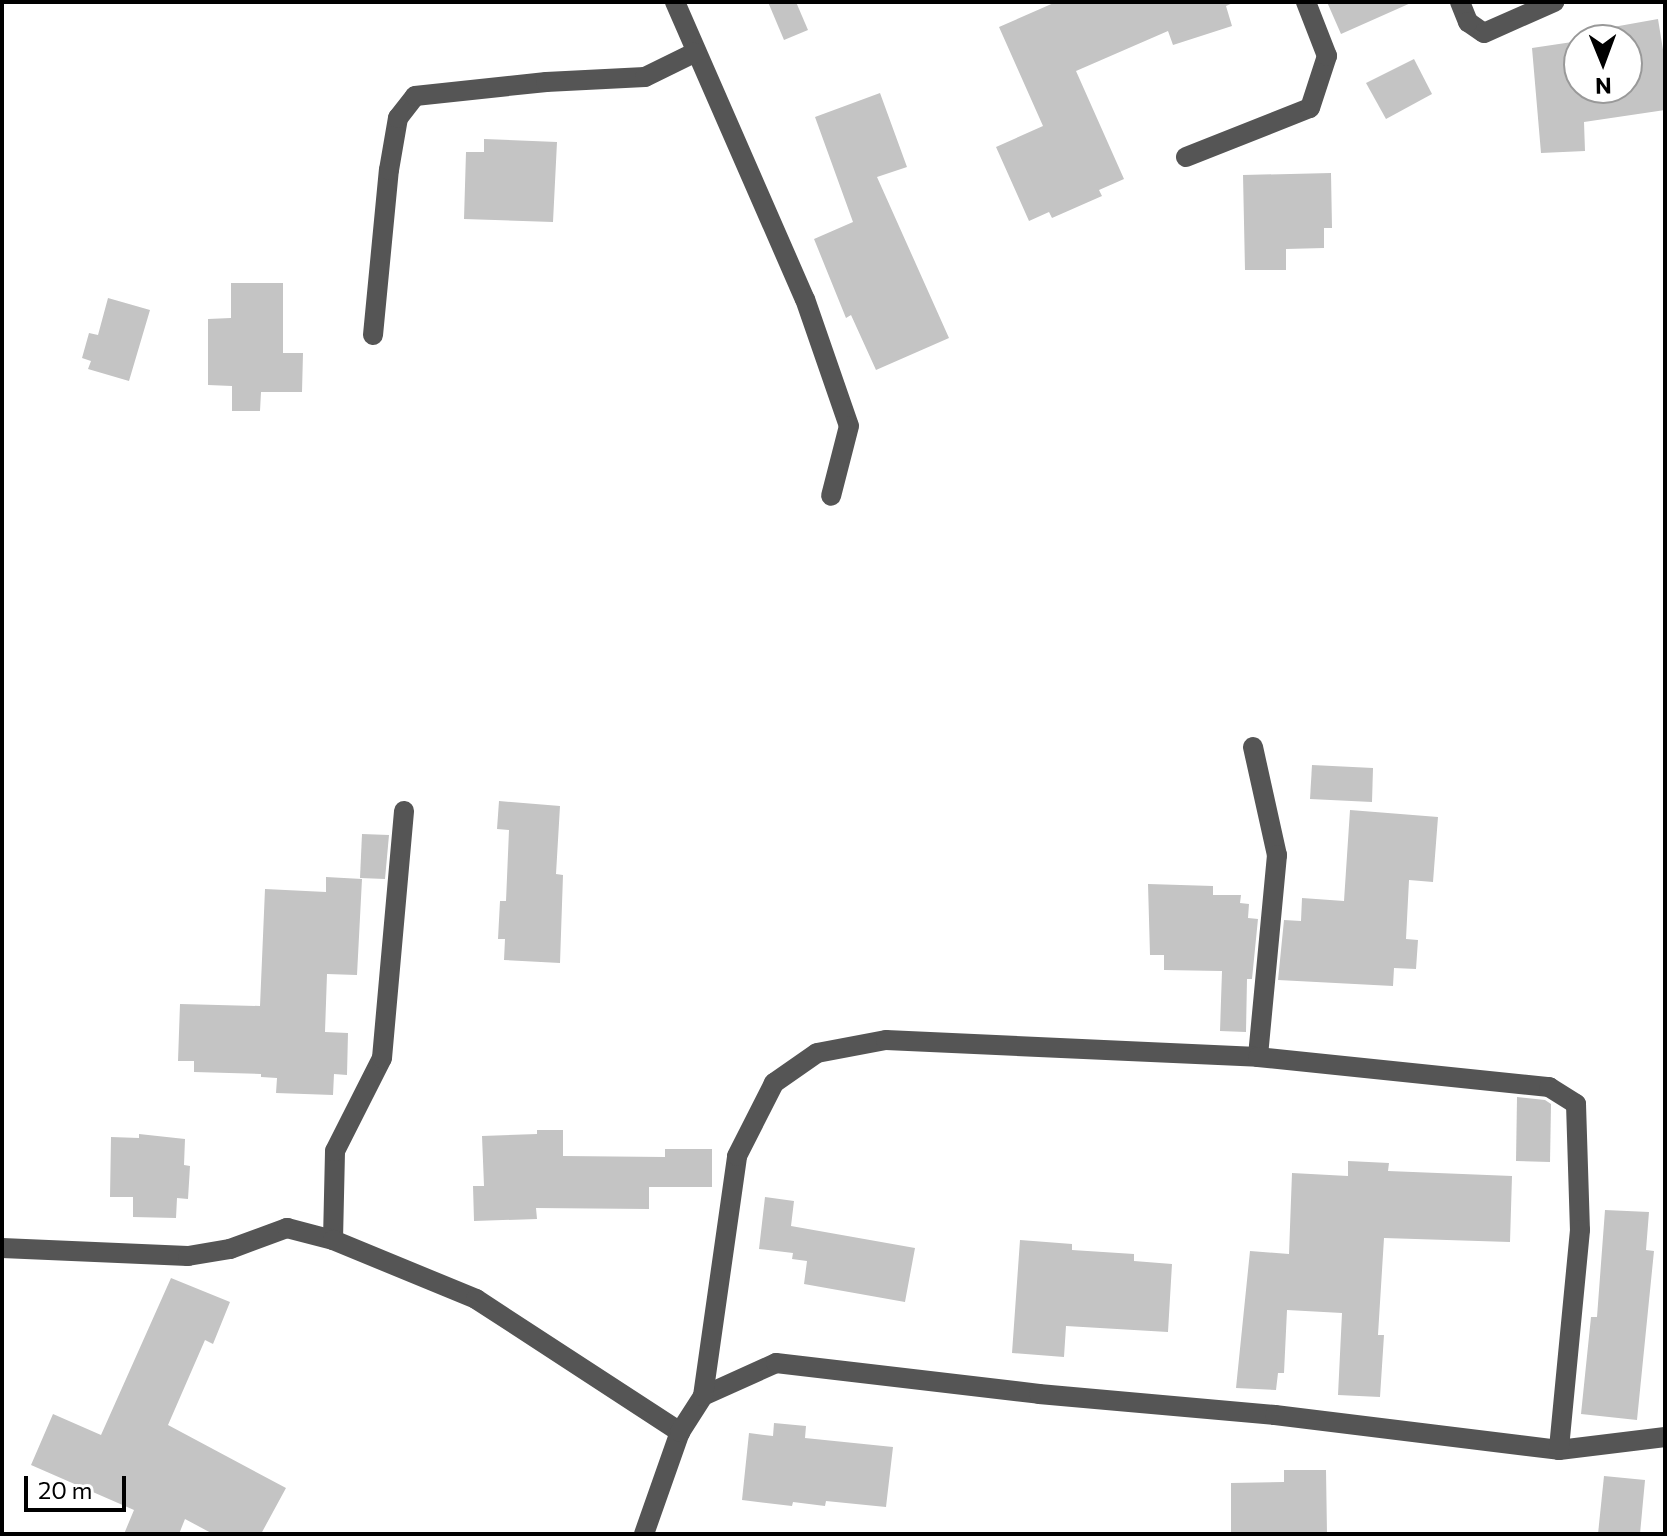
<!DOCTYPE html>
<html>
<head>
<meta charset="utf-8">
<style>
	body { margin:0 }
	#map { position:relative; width:1667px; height:1536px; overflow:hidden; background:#fff; font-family:Commissioner,sans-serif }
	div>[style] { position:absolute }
	.building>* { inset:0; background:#c4c4c4 }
	.minor>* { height:20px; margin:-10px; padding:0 10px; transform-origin:10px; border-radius:10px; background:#555 }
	span { translate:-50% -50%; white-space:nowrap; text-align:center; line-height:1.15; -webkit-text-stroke:6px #fff; paint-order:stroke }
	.frame { position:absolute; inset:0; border:4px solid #000; pointer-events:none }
	.north { position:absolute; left:1563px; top:24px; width:80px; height:80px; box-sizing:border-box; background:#fff; border:2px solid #999; border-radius:50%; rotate:179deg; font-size:22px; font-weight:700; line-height:32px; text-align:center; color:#000 }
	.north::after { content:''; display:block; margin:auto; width:28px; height:36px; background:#000; clip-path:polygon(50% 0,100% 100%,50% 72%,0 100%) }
	.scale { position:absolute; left:24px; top:1476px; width:102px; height:36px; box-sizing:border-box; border:4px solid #000; border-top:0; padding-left:10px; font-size:24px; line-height:28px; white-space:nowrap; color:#000; -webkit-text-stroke:6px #fff; paint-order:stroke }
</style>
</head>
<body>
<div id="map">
	<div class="building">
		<i style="clip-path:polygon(768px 2px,796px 2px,808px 30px,784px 40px)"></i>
		<i style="clip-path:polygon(1056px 2px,1235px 2px,1226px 6px,1232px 26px,1173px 45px,1168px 31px,1076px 71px,1124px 179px,1099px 190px,1102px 196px,1052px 218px,1049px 212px,1029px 221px,996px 147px,1043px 126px,999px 27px)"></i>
		<i style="clip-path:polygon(1327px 2px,1413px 2px,1341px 34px)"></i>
		<i style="clip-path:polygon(1658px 19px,1665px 62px,1665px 110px,1584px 122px,1585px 151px,1541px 153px,1532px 48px,1579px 41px,1579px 88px,1627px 88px,1627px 40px,1588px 40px,1603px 38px,1602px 29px)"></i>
		<i style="clip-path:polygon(1414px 59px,1432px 94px,1386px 119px,1366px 83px)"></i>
		<i style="clip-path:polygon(880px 93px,907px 167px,877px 177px,949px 338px,876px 370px,851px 315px,846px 318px,814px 239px,853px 222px,815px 117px)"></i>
		<i style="clip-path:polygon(484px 139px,557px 142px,553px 222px,464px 219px,466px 152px,484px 152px)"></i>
		<i style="clip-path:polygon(1331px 173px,1332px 228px,1324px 228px,1324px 248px,1286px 249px,1286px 270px,1245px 270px,1243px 175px)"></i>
		<i style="clip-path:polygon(231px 283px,283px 283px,283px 353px,303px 353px,302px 392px,261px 392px,260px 411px,232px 411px,232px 386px,208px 385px,208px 319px,231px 318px)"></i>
		<i style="clip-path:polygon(108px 298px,150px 310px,129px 381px,88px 369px,91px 361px,82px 358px,89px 333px,98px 335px)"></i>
		<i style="clip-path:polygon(1312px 765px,1373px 768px,1372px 802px,1310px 799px)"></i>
		<i style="clip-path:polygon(499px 801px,560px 806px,556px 874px,563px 875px,560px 963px,504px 960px,505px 939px,498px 939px,500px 901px,506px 901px,509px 830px,497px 829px)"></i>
		<i style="clip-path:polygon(1350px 810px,1438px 817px,1433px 882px,1409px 880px,1406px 939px,1418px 940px,1416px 969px,1394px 968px,1393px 986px,1278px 980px,1284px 920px,1301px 921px,1302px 898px,1344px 901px)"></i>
		<i style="clip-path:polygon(362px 834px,389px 835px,385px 879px,360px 878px)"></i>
		<i style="clip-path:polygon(326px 877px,362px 879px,357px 975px,327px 974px,325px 1032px,348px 1033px,347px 1075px,334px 1074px,333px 1095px,276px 1093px,277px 1078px,261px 1077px,261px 1074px,194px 1072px,194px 1061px,178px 1061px,180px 1004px,260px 1006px,265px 889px,326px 892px)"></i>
		<i style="clip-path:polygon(1148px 884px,1213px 886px,1213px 895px,1241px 895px,1240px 903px,1249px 904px,1248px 918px,1258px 919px,1252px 979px,1247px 979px,1246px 1032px,1220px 1031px,1222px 971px,1164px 970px,1164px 955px,1150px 955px)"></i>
		<i style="clip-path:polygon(1517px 1097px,1545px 1100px,1551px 1104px,1550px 1162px,1516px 1161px)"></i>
		<i style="clip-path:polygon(537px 1130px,563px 1130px,563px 1156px,665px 1157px,665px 1149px,712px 1149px,712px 1187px,649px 1187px,649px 1209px,536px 1208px,537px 1219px,474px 1221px,473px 1186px,484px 1186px,482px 1136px,537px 1134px)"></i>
		<i style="clip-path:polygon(139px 1134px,185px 1139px,184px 1165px,190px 1166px,188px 1199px,177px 1198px,176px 1218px,133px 1217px,133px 1197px,110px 1197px,111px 1137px,139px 1138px)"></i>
		<i style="clip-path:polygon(1348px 1161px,1389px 1163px,1388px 1171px,1512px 1176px,1510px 1242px,1384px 1238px,1378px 1335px,1384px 1335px,1380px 1397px,1338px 1395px,1342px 1313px,1287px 1310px,1284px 1373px,1278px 1373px,1276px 1390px,1236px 1388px,1250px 1251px,1289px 1254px,1292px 1173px,1348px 1176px)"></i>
		<i style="clip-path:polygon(765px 1197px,794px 1201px,791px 1226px,915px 1248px,905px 1302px,804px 1284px,807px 1261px,792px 1259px,793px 1253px,759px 1249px)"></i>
		<i style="clip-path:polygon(1605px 1210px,1649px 1212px,1646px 1250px,1654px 1251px,1637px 1420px,1581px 1414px,1591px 1317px,1597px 1317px)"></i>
		<i style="clip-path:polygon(1020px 1240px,1072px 1244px,1072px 1250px,1134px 1254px,1134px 1261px,1172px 1264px,1168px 1332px,1066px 1326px,1064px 1357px,1012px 1353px)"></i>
		<i style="clip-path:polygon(171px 1278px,230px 1302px,213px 1344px,205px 1340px,168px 1425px,286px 1488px,261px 1534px,213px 1534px,185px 1519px,179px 1534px,124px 1534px,134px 1510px,31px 1465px,53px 1414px,101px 1435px)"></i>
		<i style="clip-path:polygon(774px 1423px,806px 1426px,805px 1438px,893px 1447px,886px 1507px,826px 1501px,825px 1506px,793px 1502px,792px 1506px,742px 1500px,749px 1433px,773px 1436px)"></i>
		<i style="clip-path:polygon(1284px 1470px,1326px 1470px,1327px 1534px,1231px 1534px,1231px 1483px,1284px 1482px)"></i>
		<i style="clip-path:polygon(1604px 1476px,1645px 1480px,1640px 1534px,1598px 1534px)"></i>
	</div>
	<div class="minor">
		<i style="left:675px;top:2px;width:324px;rotate:66.4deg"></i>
		<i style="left:805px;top:299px;width:134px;rotate:70.9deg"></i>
		<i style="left:849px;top:426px;width:72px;rotate:104.4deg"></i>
		<i style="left:1460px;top:2px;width:22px;rotate:68deg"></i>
		<i style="left:1468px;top:22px;width:19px;rotate:35deg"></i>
		<i style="left:1484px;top:33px;width:77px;rotate:-23.9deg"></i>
		<i style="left:1186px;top:157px;width:133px;rotate:-21.6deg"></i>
		<i style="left:1310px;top:108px;width:55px;rotate:-71.9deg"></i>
		<i style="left:1327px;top:56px;width:58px;rotate:-111.3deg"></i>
		<i style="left:373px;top:335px;width:166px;rotate:-84.5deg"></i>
		<i style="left:389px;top:170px;width:53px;rotate:-80.2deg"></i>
		<i style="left:398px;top:118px;width:28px;rotate:-52deg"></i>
		<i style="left:415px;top:96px;width:132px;rotate:-6.1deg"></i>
		<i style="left:546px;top:82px;width:99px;rotate:-2.9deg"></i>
		<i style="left:645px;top:77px;width:55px;rotate:-26.1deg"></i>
		<i style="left:1253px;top:747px;width:111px;rotate:77.5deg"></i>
		<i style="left:1277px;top:855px;width:203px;rotate:95.4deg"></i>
		<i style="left:333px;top:1240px;width:89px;rotate:-88.7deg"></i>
		<i style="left:335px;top:1151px;width:104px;rotate:-63.2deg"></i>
		<i style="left:382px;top:1058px;width:248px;rotate:-84.9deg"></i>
		<i style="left:2px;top:1248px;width:186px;rotate:2.5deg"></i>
		<i style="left:188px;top:1256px;width:43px;rotate:-9.5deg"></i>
		<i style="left:230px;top:1249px;width:61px;rotate:-20.2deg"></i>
		<i style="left:287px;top:1228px;width:48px;rotate:14.6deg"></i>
		<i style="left:333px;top:1240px;width:155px;rotate:22.4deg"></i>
		<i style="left:476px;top:1299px;width:244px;rotate:33.1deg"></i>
		<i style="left:703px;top:1396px;width:80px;rotate:-24.3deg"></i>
		<i style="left:776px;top:1363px;width:265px;rotate:6.7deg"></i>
		<i style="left:1039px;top:1394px;width:237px;rotate:5.1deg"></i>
		<i style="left:1275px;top:1415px;width:286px;rotate:7deg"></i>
		<i style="left:1559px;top:1450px;width:107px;rotate:-7deg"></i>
		<i style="left:644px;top:1534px;width:108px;rotate:-70.6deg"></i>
		<i style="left:680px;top:1432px;width:43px;rotate:-57.4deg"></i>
		<i style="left:703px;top:1396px;width:242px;rotate:-81.9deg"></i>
		<i style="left:737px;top:1156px;width:82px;rotate:-63.1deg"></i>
		<i style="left:774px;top:1083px;width:52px;rotate:-34.9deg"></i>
		<i style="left:817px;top:1053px;width:70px;rotate:-10.7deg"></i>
		<i style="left:886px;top:1040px;width:372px;rotate:2.6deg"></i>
		<i style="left:1258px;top:1057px;width:293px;rotate:5.9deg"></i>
		<i style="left:1549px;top:1087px;width:32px;rotate:32deg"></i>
		<i style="left:1576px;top:1104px;width:126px;rotate:88.2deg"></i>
		<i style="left:1580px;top:1230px;width:221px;rotate:95.5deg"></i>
	</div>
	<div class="frame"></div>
	<div class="north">N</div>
	<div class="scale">20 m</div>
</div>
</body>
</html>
